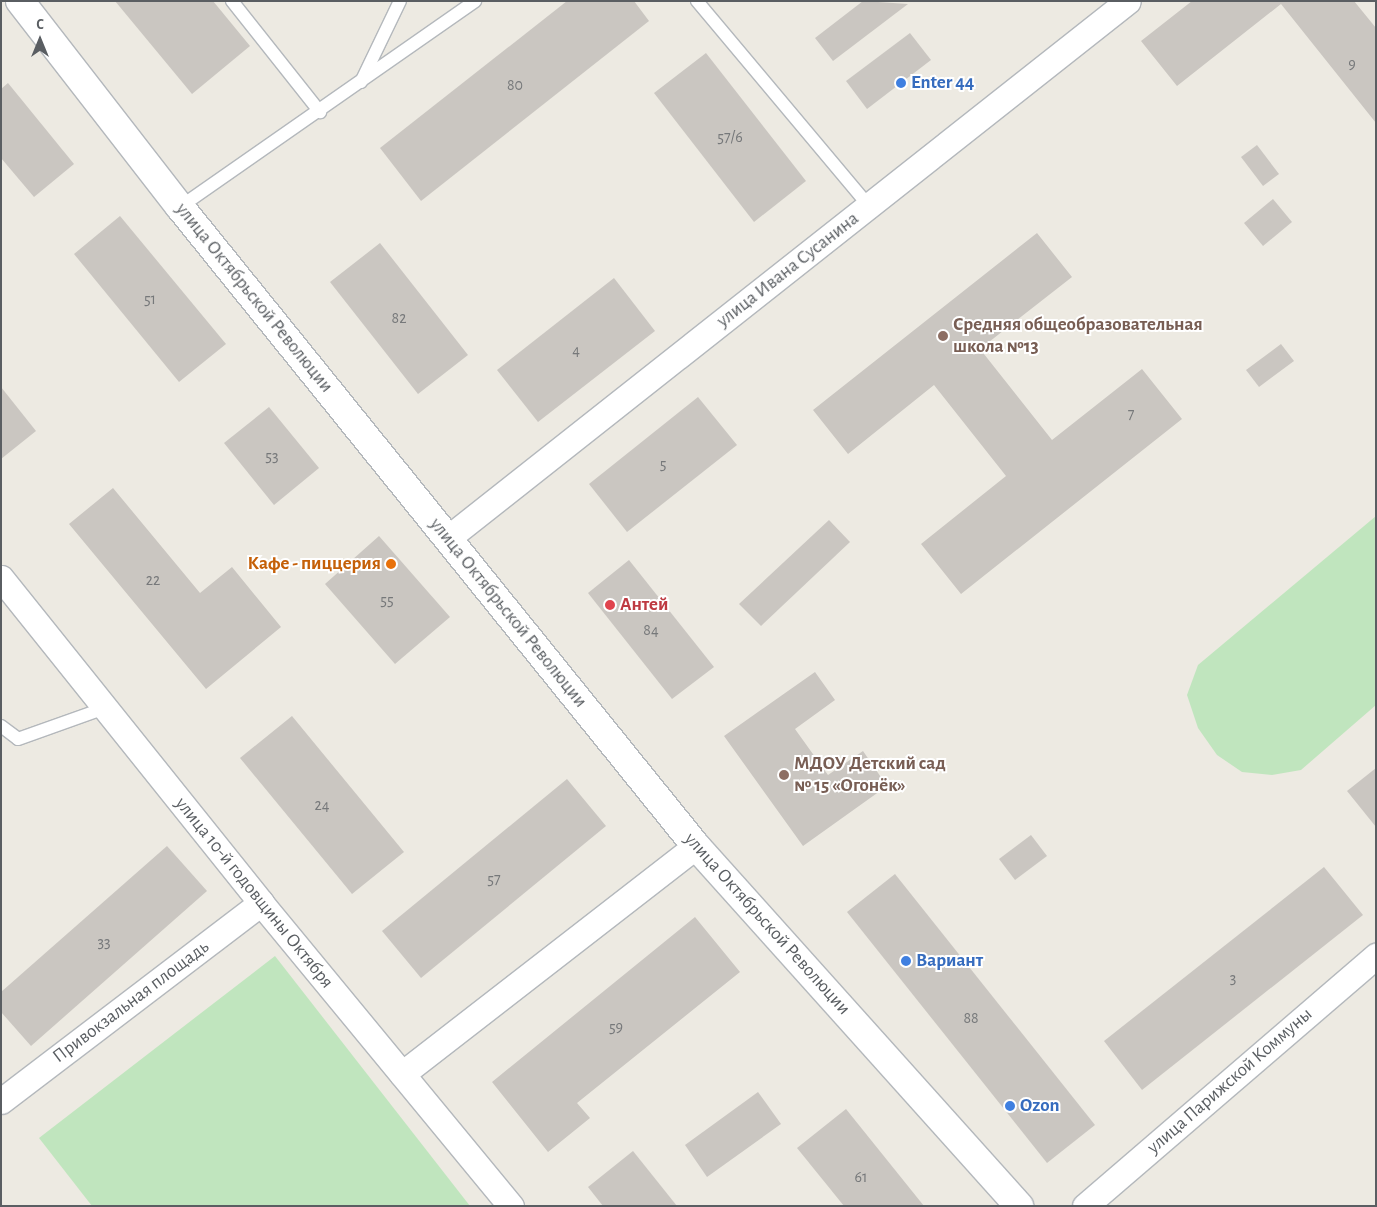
<!DOCTYPE html>
<html>
<head>
<meta charset="utf-8">
<style>
	body { margin:0 }
	#map { position:relative; width:1377px; height:1207px; overflow:hidden; background:#edeae2; font-family:"Alegreya Sans",sans-serif }
	div>[style] { position:absolute }
	.green>* { inset:0; background:#c0e5be }
	.building>* { inset:0; background:#cac6c1 }
	.roads { filter:drop-shadow(1px 0 #b4b8bc) drop-shadow(-1px 0 #b4b8bc) drop-shadow(0 1px #b4b8bc) drop-shadow(0 -1px #b4b8bc) }
	.service>* { height:12px; margin:-6px; padding:0 6px; transform-origin:6px; border-radius:6px; background:#fff }
	.minor>* { height:25px; margin:-12.5px; padding:0 12.5px; transform-origin:12.5px; border-radius:12.5px; background:#fff }
	.tertiary>* { height:28px; margin:-14px; padding:0 14px; transform-origin:14px; border-radius:14px; background:#fff }
	.dots>* { width:14px; height:14px; translate:-50% -50%; box-sizing:border-box; border:2px solid #fff; border-radius:50% }
	span { translate:-50% -50%; white-space:nowrap; text-align:center; line-height:1.15; -webkit-text-stroke:4px #fff; paint-order:stroke }
	.number-label { font-size:16px; color:#76787a }
	.number-label span { -webkit-text-stroke-width:0 }
	.shop-label { font-size:19px; color:#366cbe; font-weight:700 }
	.left { translate:0 -50%; text-align:left }
	.street-label { font-size:19px; color:#5a5e62 }
	.education-label { font-size:19px; color:#785e54; font-weight:700 }
	.food-label { font-size:19px; color:#c56008; font-weight:700 }
	.right { translate:-100% -50%; text-align:right }
	.health-label { font-size:19px; color:#be3a42; font-weight:700 }
	.frame { position:absolute; inset:0; border:2px solid #5a5e62; pointer-events:none }
	.north { position:absolute; left:15px; top:15px; width:50px; height:50px; -webkit-text-stroke:4px #fff; paint-order:stroke; rotate:0deg; font-size:14px; font-weight:700; line-height:20px; text-align:center; color:#5a5e62 }
	.north::after { content:''; display:block; margin:auto; width:18px; height:22px; background:#5a5e62; clip-path:polygon(50% 0,100% 100%,50% 72%,0 100%) }
</style>
</head>
<body>
<div id="map">
	<div class="green">
		<i style="clip-path:polygon(1376px 516px,1376px 705px,1301px 770px,1272px 775px,1242px 772px,1217px 755px,1198px 728px,1187px 695px,1198px 665px)"></i>
		<i style="clip-path:polygon(275px 956px,470px 1206px,92px 1206px,39px 1138px)"></i>
	</div>
	<div class="building">
		<i style="clip-path:polygon(115px 1px,213px 1px,250px 46px,192px 94px)"></i>
		<i style="clip-path:polygon(567px 1px,634px 1px,649px 21px,421px 201px,380px 148px)"></i>
		<i style="clip-path:polygon(863px 1px,908px 4px,833px 61px,815px 38px)"></i>
		<i style="clip-path:polygon(1192px 1px,1354px 1px,1376px 28px,1376px 123px,1281px 4px,1177px 86px,1141px 41px)"></i>
		<i style="clip-path:polygon(910px 33px,931px 60px,867px 109px,846px 81px)"></i>
		<i style="clip-path:polygon(706px 53px,806px 181px,754px 222px,654px 93px)"></i>
		<i style="clip-path:polygon(8px 83px,74px 164px,34px 197px,1px 158px,1px 89px)"></i>
		<i style="clip-path:polygon(1257px 145px,1279px 174px,1263px 186px,1241px 157px)"></i>
		<i style="clip-path:polygon(1273px 199px,1292px 222px,1263px 246px,1244px 223px)"></i>
		<i style="clip-path:polygon(120px 216px,226px 344px,179px 382px,74px 254px)"></i>
		<i style="clip-path:polygon(1037px 233px,1072px 277px,980px 349px,1052px 440px,1142px 369px,1182px 419px,961px 594px,921px 544px,1006px 476px,934px 385px,848px 454px,813px 410px)"></i>
		<i style="clip-path:polygon(380px 243px,468px 355px,418px 394px,330px 282px)"></i>
		<i style="clip-path:polygon(614px 278px,655px 331px,538px 422px,497px 370px)"></i>
		<i style="clip-path:polygon(1281px 344px,1294px 361px,1259px 387px,1246px 370px)"></i>
		<i style="clip-path:polygon(1px 387px,36px 431px,1px 459px)"></i>
		<i style="clip-path:polygon(698px 397px,737px 445px,627px 532px,589px 484px)"></i>
		<i style="clip-path:polygon(269px 407px,319px 468px,274px 505px,224px 443px)"></i>
		<i style="clip-path:polygon(113px 488px,200px 593px,232px 567px,281px 627px,206px 689px,69px 524px)"></i>
		<i style="clip-path:polygon(829px 520px,850px 542px,761px 626px,739px 604px)"></i>
		<i style="clip-path:polygon(379px 536px,450px 617px,395px 664px,325px 584px)"></i>
		<i style="clip-path:polygon(629px 560px,714px 667px,672px 699px,588px 593px)"></i>
		<i style="clip-path:polygon(815px 672px,835px 700px,795px 729px,828px 775px,863px 751px,887px 786px,803px 846px,724px 736px)"></i>
		<i style="clip-path:polygon(292px 716px,404px 852px,352px 894px,240px 758px)"></i>
		<i style="clip-path:polygon(1376px 768px,1376px 827px,1347px 791px)"></i>
		<i style="clip-path:polygon(567px 779px,606px 826px,421px 978px,382px 931px)"></i>
		<i style="clip-path:polygon(1031px 835px,1047px 856px,1015px 880px,999px 859px)"></i>
		<i style="clip-path:polygon(167px 846px,207px 891px,31px 1046px,1px 1012px,1px 992px)"></i>
		<i style="clip-path:polygon(1324px 867px,1363px 915px,1142px 1090px,1104px 1041px)"></i>
		<i style="clip-path:polygon(895px 874px,1095px 1125px,1047px 1163px,847px 912px)"></i>
		<i style="clip-path:polygon(695px 917px,740px 972px,577px 1103px,590px 1118px,548px 1152px,492px 1082px)"></i>
		<i style="clip-path:polygon(758px 1092px,781px 1124px,707px 1177px,685px 1145px)"></i>
		<i style="clip-path:polygon(846px 1109px,924px 1206px,844px 1206px,797px 1148px)"></i>
		<i style="clip-path:polygon(633px 1151px,677px 1206px,603px 1206px,588px 1187px)"></i>
	</div>
	<div class="roads">
		<div class="service">
			<i style="left:232px;top:1px;width:142px;rotate:51.6deg"></i>
			<i style="left:697px;top:1px;width:268px;rotate:50deg"></i>
			<i style="left:361px;top:82px;width:90px;rotate:-64.3deg"></i>
			<i style="left:180px;top:207px;width:360px;rotate:-34.9deg"></i>
			<i style="left:1px;top:726px;width:21px;rotate:37deg"></i>
			<i style="left:18px;top:739px;width:92px;rotate:-19.6deg"></i>
		</div>
		<div class="minor">
			<i style="left:448px;top:538px;width:866px;rotate:-38.3deg"></i>
			<i style="left:1px;top:578px;width:416px;rotate:51.3deg"></i>
			<i style="left:261px;top:903px;width:393px;rotate:50.5deg"></i>
			<i style="left:402px;top:1074px;width:372px;rotate:-37.8deg"></i>
			<i style="left:1px;top:1101px;width:327px;rotate:-37.3deg"></i>
			<i style="left:1085px;top:1206px;width:384px;rotate:-40.7deg"></i>
		</div>
		<div class="tertiary">
			<i style="left:20px;top:1px;width:261px;rotate:52.2deg"></i>
			<i style="left:180px;top:207px;width:821px;rotate:51.08deg"></i>
			<i style="left:696px;top:846px;width:484px;rotate:48.1deg"></i>
		</div>
	</div>
	<div class="dots">
		<i style="left:901px;top:83px;background:#3f7fe0"></i>
		<i style="left:943px;top:336px;background:#8d6e63"></i>
		<i style="left:391px;top:564px;background:#e8710a"></i>
		<i style="left:610px;top:605px;background:#e0444e"></i>
		<i style="left:784px;top:775px;background:#8d6e63"></i>
		<i style="left:906px;top:961px;background:#3f7fe0"></i>
		<i style="left:1010px;top:1106px;background:#3f7fe0"></i>
	</div>
	<div class="number-label">
		<span style="left:1352px;top:64px">9</span>
		<span style="left:515px;top:85px">80</span>
		<span style="left:730px;top:137px">57/6</span>
		<span style="left:150px;top:299px">51</span>
		<span style="left:399px;top:318px">82</span>
		<span style="left:576px;top:350px">4</span>
		<span style="left:1131px;top:414px">7</span>
		<span style="left:272px;top:456px">53</span>
		<span style="left:663px;top:464px">5</span>
		<span style="left:153px;top:580px">22</span>
		<span style="left:387px;top:600px">55</span>
		<span style="left:651px;top:630px">84</span>
		<span style="left:322px;top:805px">24</span>
		<span style="left:494px;top:879px">57</span>
		<span style="left:104px;top:942px">33</span>
		<span style="left:1233px;top:978px">3</span>
		<span style="left:971px;top:1018px">88</span>
		<span style="left:616px;top:1027px">59</span>
		<span style="left:861px;top:1177px">61</span>
	</div>
	<div class="shop-label">
		<span class="left" style="left:911px;top:83px">Enter 44</span>
		<span class="left" style="left:916px;top:961px">Вариант</span>
		<span class="left" style="left:1020px;top:1106px">Ozon</span>
	</div>
	<div class="street-label">
		<span style="left:788px;top:270px;rotate:-38deg">улица Ивана Сусанина</span>
		<span style="left:254px;top:298px;rotate:51deg">улица Октябрьской Революции</span>
		<span style="left:508px;top:613px;rotate:51deg">улица Октябрьской Революции</span>
		<span style="left:254px;top:893px;rotate:51deg">улица 10-й годовщины Октября</span>
		<span style="left:767px;top:924px;rotate:48deg">улица Октябрьской Революции</span>
		<span style="left:131px;top:1002px;rotate:-37deg">Привокзальная площадь</span>
		<span style="left:1230px;top:1081px;rotate:-41deg">улица Парижской Коммуны</span>
	</div>
	<div class="education-label">
		<span class="left" style="left:953px;top:336px">Средняя общеобразовательная<br>школа №13</span>
		<span class="left" style="left:794px;top:775px">МДОУ Детский сад<br>№ 15 «Огонёк»</span>
	</div>
	<div class="food-label">
		<span class="right" style="left:381px;top:564px">Кафе - пиццерия</span>
	</div>
	<div class="health-label">
		<span class="left" style="left:620px;top:605px">Антей</span>
	</div>
	<div class="frame"></div>
	<div class="north">С</div>
</div>
</body>
</html>
